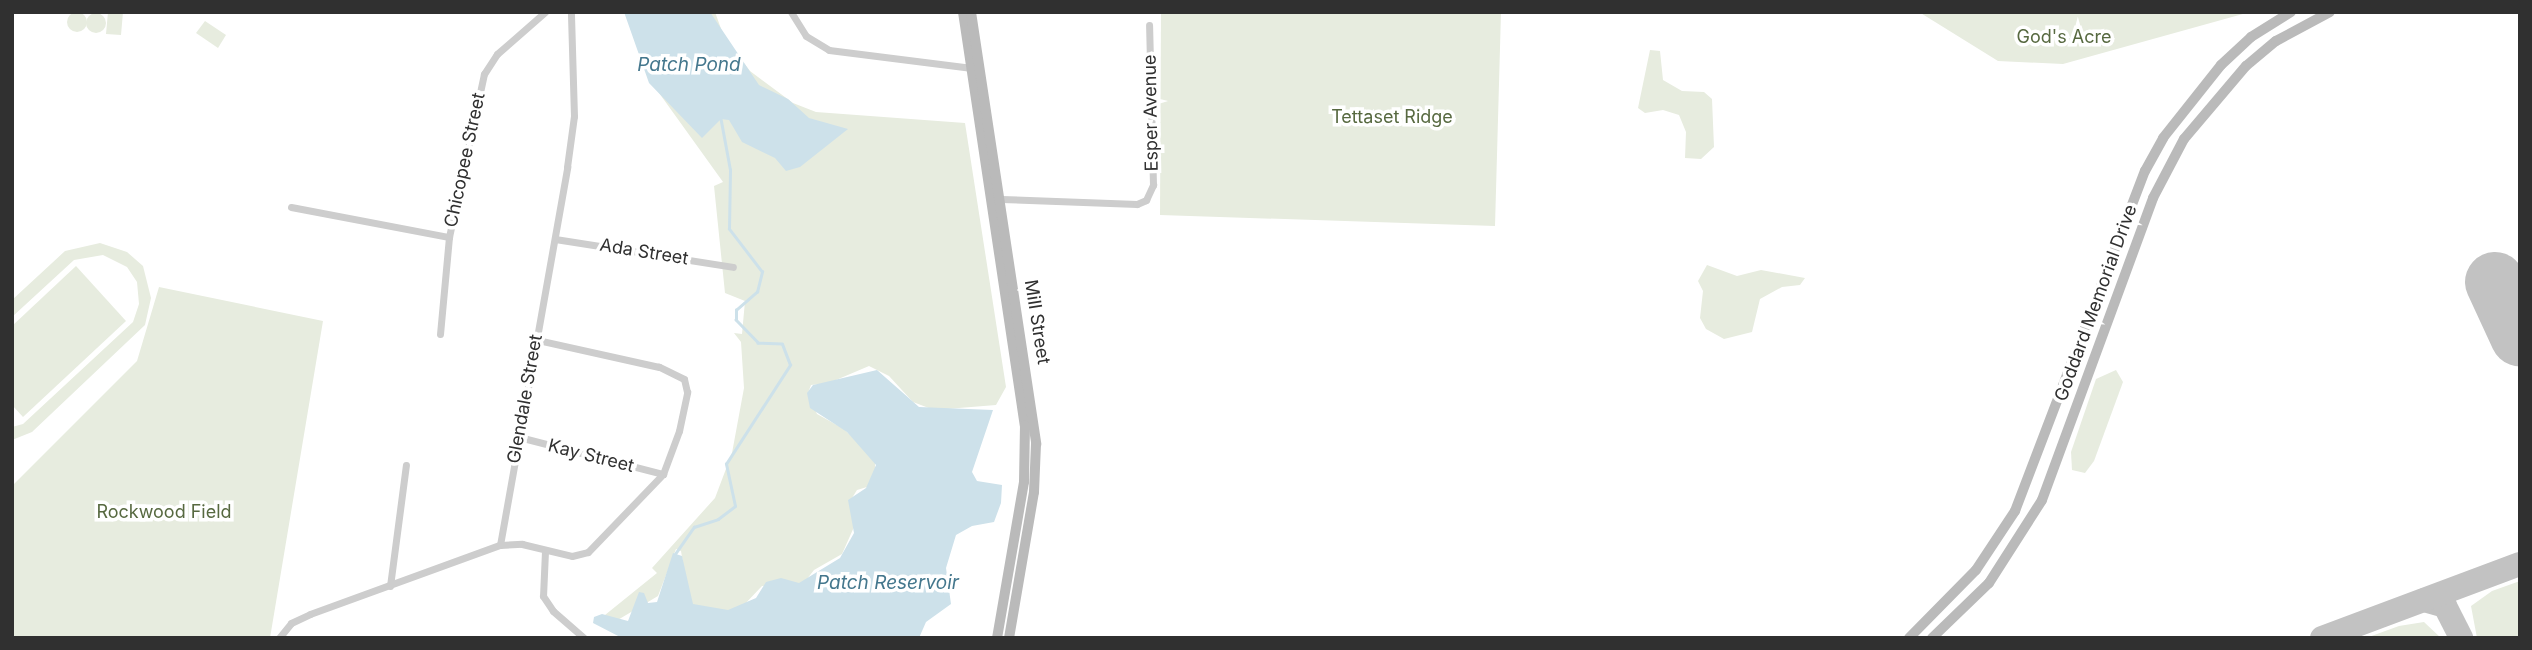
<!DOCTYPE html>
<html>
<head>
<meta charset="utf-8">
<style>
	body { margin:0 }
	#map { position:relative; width:2532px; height:650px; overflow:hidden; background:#fff; font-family:Inter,sans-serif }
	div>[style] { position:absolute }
	.green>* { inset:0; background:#e7ecdf }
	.round { border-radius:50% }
	.water>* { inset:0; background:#cde1ea }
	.stream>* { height:2.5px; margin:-1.25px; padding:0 1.25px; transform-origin:1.25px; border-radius:1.25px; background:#cde1ea }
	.taxiway>* { height:24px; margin:-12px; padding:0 12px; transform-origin:12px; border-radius:12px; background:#c2c2c2 }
	.runway>* { height:60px; margin:-30px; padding:0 30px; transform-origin:30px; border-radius:30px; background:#c2c2c2 }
	.street>* { height:7px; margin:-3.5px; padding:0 3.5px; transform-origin:3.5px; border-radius:3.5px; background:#cdcdcd }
	.secondary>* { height:10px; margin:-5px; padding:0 5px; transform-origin:5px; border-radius:5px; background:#bababa }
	span { translate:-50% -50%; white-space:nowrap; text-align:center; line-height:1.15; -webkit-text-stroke:7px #fff; paint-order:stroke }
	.park-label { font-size:18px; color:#576940 }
	.street-label { font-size:18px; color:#303030 }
	.water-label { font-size:19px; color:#44778d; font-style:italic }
	.frame { position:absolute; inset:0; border:14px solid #303030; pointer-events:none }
</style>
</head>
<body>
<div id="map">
	<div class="green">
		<i style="clip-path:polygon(108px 12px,123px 12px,121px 35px,106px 34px)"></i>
		<i style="clip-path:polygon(626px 12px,715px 12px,724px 37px,750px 71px,793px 103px,816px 112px,965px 123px,1006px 387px,996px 405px,934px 410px,913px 402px,889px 376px,869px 366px,829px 383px,811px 385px,808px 393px,817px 414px,844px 429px,875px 459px,875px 472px,867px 487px,857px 490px,852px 498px,854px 527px,842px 554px,814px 570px,803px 584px,762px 586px,743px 606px,729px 611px,694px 606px,689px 601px,681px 551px,676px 549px,658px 596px,616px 621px,605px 615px,657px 573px,652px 568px,715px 498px,732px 453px,744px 388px,741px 342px,734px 333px,742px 334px,745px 301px,725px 293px,714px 186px,723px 182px,649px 79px)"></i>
		<i style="clip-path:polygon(1161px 12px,1501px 12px,1495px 226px,1160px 215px)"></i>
		<i style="clip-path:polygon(1919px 12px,2250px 12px,2063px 64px,1998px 61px)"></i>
		<i class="round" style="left:67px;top:12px;width:20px;height:20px"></i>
		<i class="round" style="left:86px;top:13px;width:20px;height:20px"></i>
		<i style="clip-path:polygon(205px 21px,226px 35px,218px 48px,196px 33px)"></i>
		<i style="clip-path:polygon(1650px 50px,1660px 51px,1663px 80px,1682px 91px,1704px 92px,1712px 99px,1714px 147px,1701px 159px,1685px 158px,1686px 132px,1679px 115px,1663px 110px,1645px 113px,1638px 108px)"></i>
		<i style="clip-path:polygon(100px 243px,127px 252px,143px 266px,151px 298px,145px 325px,32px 432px,12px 440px,12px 427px,23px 424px,133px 322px,139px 304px,137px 282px,127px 267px,103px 255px,74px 260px,12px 317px,12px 300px,65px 251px)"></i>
		<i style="clip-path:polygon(1707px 265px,1737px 276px,1761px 270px,1805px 278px,1800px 285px,1782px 287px,1760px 299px,1752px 332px,1724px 339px,1706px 329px,1700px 318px,1703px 291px,1698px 281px)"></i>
		<i style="clip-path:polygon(76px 266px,126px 321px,23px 417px,12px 405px,12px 326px)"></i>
		<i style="clip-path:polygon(159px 287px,323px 321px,270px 638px,12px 638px,12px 486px,137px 361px)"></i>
		<i style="clip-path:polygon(2116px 370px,2123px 382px,2094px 461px,2085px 473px,2072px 470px,2071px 452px,2096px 379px)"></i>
		<i style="clip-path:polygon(2520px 581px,2520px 638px,2477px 638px,2471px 606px,2492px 591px)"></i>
		<i style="clip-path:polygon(2424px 622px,2441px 638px,2366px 638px,2399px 626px)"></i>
	</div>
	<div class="water">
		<i style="clip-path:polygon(624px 12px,710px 12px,759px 85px,788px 99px,809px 118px,848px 129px,800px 167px,786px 171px,775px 158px,742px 142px,729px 120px,721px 119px,702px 138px,649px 83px)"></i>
		<i style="clip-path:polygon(877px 370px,919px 407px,993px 410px,972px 472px,977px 481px,1002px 485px,1001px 503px,994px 522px,972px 526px,956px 535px,946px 568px,951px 604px,926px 622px,919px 638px,622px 638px,593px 623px,594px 617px,602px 614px,628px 621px,639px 592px,644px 593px,648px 603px,657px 602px,673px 553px,682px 556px,693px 604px,728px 610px,756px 598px,766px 582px,781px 578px,799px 583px,840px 558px,854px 533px,848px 500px,866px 488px,876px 465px,847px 432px,810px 408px,807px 393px,813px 385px)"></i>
	</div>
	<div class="stream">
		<i style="left:675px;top:554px;width:33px;rotate:-55deg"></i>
		<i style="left:694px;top:527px;width:25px;rotate:-18deg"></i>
		<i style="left:718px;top:519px;width:21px;rotate:-37deg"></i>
		<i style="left:735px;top:506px;width:43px;rotate:-102.1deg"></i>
		<i style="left:726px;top:464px;width:118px;rotate:-57.1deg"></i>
		<i style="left:790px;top:365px;width:22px;rotate:-111deg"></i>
		<i style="left:782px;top:344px;width:24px;rotate:-178deg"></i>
		<i style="left:758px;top:343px;width:32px;rotate:-134deg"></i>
		<i style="left:736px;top:320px;width:10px;rotate:-90deg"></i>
		<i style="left:736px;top:310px;width:28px;rotate:-41deg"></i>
		<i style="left:757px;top:292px;width:21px;rotate:-76deg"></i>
		<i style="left:762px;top:272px;width:54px;rotate:-127.5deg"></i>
		<i style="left:729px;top:229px;width:59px;rotate:-89deg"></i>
		<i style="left:730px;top:170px;width:55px;rotate:-100.5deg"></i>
	</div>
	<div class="taxiway">
		<i style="left:2424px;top:600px;width:22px;rotate:16deg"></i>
		<i style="left:2445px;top:606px;width:36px;rotate:63deg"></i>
		<i style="left:2322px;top:638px;width:211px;rotate:-20.5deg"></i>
	</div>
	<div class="runway">
		<i style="left:2495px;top:282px;width:60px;rotate:65.2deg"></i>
	</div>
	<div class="street">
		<i style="left:791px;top:12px;width:28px;rotate:58deg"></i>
		<i style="left:806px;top:36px;width:27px;rotate:31deg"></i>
		<i style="left:829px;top:50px;width:144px;rotate:7.2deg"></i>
		<i style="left:1001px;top:199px;width:136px;rotate:2.1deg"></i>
		<i style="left:1137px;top:204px;width:10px;rotate:-24deg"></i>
		<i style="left:1146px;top:200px;width:17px;rotate:-65deg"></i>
		<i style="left:1153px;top:185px;width:160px;rotate:-91.4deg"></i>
		<i style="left:291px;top:207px;width:161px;rotate:10.8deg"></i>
		<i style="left:555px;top:239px;width:180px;rotate:8.9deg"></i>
		<i style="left:440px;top:334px;width:97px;rotate:-84.7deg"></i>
		<i style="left:449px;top:237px;width:167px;rotate:-77.9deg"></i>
		<i style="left:484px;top:74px;width:24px;rotate:-57deg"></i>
		<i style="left:497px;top:54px;width:64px;rotate:-41.2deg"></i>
		<i style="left:519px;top:437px;width:149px;rotate:14.4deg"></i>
		<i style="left:500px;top:545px;width:384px;rotate:-79.9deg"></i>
		<i style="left:567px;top:167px;width:51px;rotate:-82.2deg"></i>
		<i style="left:574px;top:116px;width:104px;rotate:-91.7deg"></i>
		<i style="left:545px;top:551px;width:45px;rotate:92.5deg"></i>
		<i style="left:543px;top:596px;width:18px;rotate:56deg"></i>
		<i style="left:553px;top:611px;width:41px;rotate:41.1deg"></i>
		<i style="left:390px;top:586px;width:122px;rotate:-82.5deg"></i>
		<i style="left:279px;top:638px;width:19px;rotate:-51deg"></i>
		<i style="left:291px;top:623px;width:21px;rotate:-25deg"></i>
		<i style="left:310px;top:614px;width:202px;rotate:-20deg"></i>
		<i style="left:500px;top:545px;width:22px;rotate:-3deg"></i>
		<i style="left:522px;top:544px;width:51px;rotate:13.5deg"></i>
		<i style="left:572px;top:556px;width:16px;rotate:-14deg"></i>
		<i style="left:588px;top:552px;width:108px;rotate:-46.1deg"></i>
		<i style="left:663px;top:474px;width:46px;rotate:-69.6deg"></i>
		<i style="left:679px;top:431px;width:40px;rotate:-78deg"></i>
		<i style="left:687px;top:392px;width:13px;rotate:-103deg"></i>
		<i style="left:684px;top:379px;width:28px;rotate:-154deg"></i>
		<i style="left:659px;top:367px;width:125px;rotate:-167.5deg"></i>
	</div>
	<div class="secondary">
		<i style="left:963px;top:12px;width:418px;rotate:81.5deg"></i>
		<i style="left:1025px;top:425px;width:57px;rotate:91deg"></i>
		<i style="left:1024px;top:482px;width:158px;rotate:99.8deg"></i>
		<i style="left:971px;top:12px;width:437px;rotate:81.4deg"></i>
		<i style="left:1036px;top:444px;width:48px;rotate:92.4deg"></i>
		<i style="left:1034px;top:492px;width:148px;rotate:99.7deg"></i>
		<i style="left:1909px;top:638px;width:95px;rotate:-45.4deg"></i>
		<i style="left:1976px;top:570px;width:71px;rotate:-56.5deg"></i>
		<i style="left:2015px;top:511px;width:364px;rotate:-69.1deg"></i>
		<i style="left:2145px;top:171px;width:38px;rotate:-61deg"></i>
		<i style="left:2163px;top:138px;width:93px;rotate:-51.5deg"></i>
		<i style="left:2221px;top:65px;width:41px;rotate:-43deg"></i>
		<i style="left:2251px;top:37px;width:47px;rotate:-32deg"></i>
		<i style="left:1932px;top:638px;width:79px;rotate:-44deg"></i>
		<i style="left:1989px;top:583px;width:98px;rotate:-57.4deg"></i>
		<i style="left:2042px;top:500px;width:322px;rotate:-69.8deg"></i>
		<i style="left:2153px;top:198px;width:67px;rotate:-62.3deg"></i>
		<i style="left:2184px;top:139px;width:96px;rotate:-49.7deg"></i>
		<i style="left:2246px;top:66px;width:39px;rotate:-40deg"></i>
		<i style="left:2276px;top:41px;width:61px;rotate:-28.2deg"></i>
	</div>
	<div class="park-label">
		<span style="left:2064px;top:37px">God's Acre</span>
		<span style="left:1392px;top:117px">Tettaset Ridge</span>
		<span style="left:164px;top:512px">Rockwood Field</span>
	</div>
	<div class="street-label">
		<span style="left:1151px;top:113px;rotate:-91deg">Esper Avenue</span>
		<span style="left:465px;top:160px;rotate:-78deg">Chicopee Street</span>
		<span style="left:644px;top:252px;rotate:9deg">Ada Street</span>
		<span style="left:2096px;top:303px;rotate:-70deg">Goddard Memorial Drive</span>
		<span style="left:1037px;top:322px;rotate:81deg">Mill Street</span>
		<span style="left:525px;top:399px;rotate:-80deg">Glendale Street</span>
		<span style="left:591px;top:456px;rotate:14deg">Kay Street</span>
	</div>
	<div class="water-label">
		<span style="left:689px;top:65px">Patch Pond</span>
		<span style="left:888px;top:583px">Patch Reservoir</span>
	</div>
	<div class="frame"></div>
</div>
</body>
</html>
